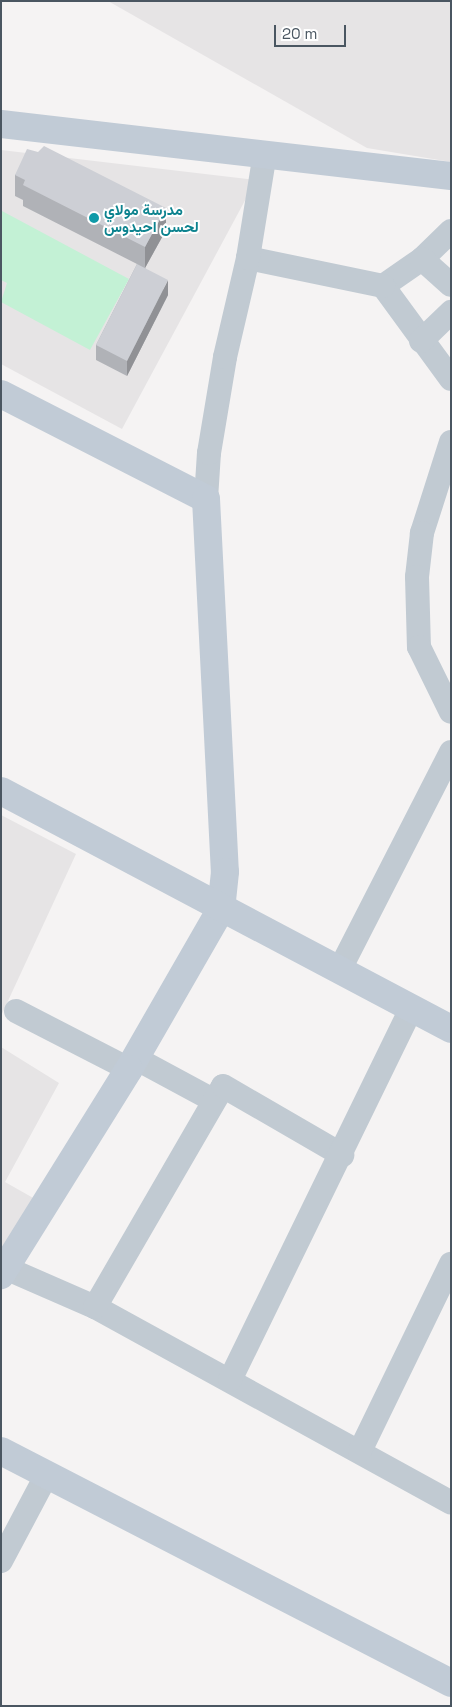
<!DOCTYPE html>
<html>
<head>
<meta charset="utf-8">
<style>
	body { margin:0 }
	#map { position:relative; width:452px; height:1707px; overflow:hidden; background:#f5f3f3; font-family:"Space Grotesk",Vazirmatn,sans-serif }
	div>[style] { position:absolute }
	.education>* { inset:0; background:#e6e4e5 }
	.green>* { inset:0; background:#c3f1d5 }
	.street>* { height:24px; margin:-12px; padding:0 12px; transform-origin:12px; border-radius:12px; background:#c1cad2 }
	.secondary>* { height:28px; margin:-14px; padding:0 14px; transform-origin:14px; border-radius:14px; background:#c1cbd6 }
	.wall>* { inset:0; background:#b0b2b7 }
	.shaded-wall>* { inset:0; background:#909195 }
	.building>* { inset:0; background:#cdcfd5 }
	.dots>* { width:14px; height:14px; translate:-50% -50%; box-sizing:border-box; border:2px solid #fff; border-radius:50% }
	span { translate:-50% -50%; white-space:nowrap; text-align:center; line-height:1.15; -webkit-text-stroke:4px #fff; paint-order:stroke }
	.culture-label { font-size:15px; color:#0d838f; font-weight:700 }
	.left { translate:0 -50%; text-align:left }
	.frame { position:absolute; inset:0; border:2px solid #4a5661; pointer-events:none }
	.scale { position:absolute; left:274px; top:25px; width:72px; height:22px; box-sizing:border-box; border:2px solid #4a5661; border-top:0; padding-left:6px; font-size:15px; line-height:18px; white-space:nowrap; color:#4a5661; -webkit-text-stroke:4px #fff; paint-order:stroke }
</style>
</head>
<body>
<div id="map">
	<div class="education">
		<i style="clip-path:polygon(108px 1px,451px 1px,451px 162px,367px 148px)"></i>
		<i style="clip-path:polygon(1px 150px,256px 180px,122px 429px,1px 364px)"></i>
		<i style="clip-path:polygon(1px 815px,76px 854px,1px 1016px)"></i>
		<i style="clip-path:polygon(1px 1047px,59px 1083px,5px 1182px,35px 1199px,1px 1252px)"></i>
	</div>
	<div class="green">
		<i style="clip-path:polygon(2px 211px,129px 279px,90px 350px,1px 302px,7px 283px,1px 280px)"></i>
	</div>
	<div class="street">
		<i style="left:451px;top:231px;width:40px;rotate:136deg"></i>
		<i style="left:422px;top:259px;width:47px;rotate:145.3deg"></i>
		<i style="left:383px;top:286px;width:115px;rotate:53.8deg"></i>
		<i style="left:248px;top:258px;width:138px;rotate:11.7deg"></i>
		<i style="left:422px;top:259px;width:39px;rotate:42deg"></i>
		<i style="left:421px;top:341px;width:42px;rotate:-44deg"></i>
		<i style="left:451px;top:442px;width:96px;rotate:107.7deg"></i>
		<i style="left:422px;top:533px;width:44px;rotate:96.5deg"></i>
		<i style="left:417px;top:577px;width:70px;rotate:88.4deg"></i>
		<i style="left:419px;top:647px;width:72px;rotate:63.8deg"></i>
		<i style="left:206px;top:499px;width:46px;rotate:-86.3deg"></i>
		<i style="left:209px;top:453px;width:97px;rotate:-80.5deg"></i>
		<i style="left:225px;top:357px;width:102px;rotate:-76.9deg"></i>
		<i style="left:248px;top:258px;width:106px;rotate:-80.8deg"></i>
		<i style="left:339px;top:971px;width:246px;rotate:-62.9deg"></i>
		<i style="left:16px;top:1011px;width:127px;rotate:27.2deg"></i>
		<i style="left:135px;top:1058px;width:89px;rotate:28.3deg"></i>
		<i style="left:1px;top:1266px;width:103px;rotate:23.6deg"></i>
		<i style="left:95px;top:1307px;width:406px;rotate:28.8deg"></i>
		<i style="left:95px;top:1307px;width:255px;rotate:-59.9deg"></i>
		<i style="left:223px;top:1086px;width:138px;rotate:30.1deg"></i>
		<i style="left:230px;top:1380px;width:413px;rotate:-64deg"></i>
		<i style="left:360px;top:1451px;width:208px;rotate:-64.1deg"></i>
		<i style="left:1px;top:1561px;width:96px;rotate:-62.1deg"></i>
	</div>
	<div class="secondary">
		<i style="left:1px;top:124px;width:453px;rotate:6.6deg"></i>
		<i style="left:1px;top:394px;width:230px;rotate:27.1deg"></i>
		<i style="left:206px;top:499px;width:373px;rotate:87.1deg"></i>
		<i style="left:225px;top:872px;width:37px;rotate:96deg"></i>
		<i style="left:221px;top:909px;width:185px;rotate:119.9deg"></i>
		<i style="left:129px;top:1069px;width:243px;rotate:121.9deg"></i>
		<i style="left:1px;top:791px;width:509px;rotate:27.87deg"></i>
		<i style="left:1px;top:1451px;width:506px;rotate:27.27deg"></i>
	</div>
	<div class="wall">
		<i style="clip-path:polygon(38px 152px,166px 230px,145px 268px,168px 295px,127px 376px,96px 360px,96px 345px,137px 264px,23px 206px,23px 200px,15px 196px,15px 175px)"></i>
	</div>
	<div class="shaded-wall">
		<i style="clip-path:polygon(166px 208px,166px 230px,145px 268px,145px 247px)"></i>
		<i style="clip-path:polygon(168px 280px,168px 295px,127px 376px,127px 361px)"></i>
	</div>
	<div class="building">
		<i style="clip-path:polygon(44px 146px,166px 208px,145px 247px,23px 185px,25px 180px,15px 175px,27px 149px,38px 152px)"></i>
		<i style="clip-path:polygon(137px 264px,168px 280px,127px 361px,96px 345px)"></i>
	</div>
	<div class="dots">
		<i style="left:94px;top:218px;background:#0f9aa8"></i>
	</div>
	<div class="culture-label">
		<span class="left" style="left:104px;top:218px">مدرسة مولاي<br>لحسن احيدوس</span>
	</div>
	<div class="frame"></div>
	<div class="scale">20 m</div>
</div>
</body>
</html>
